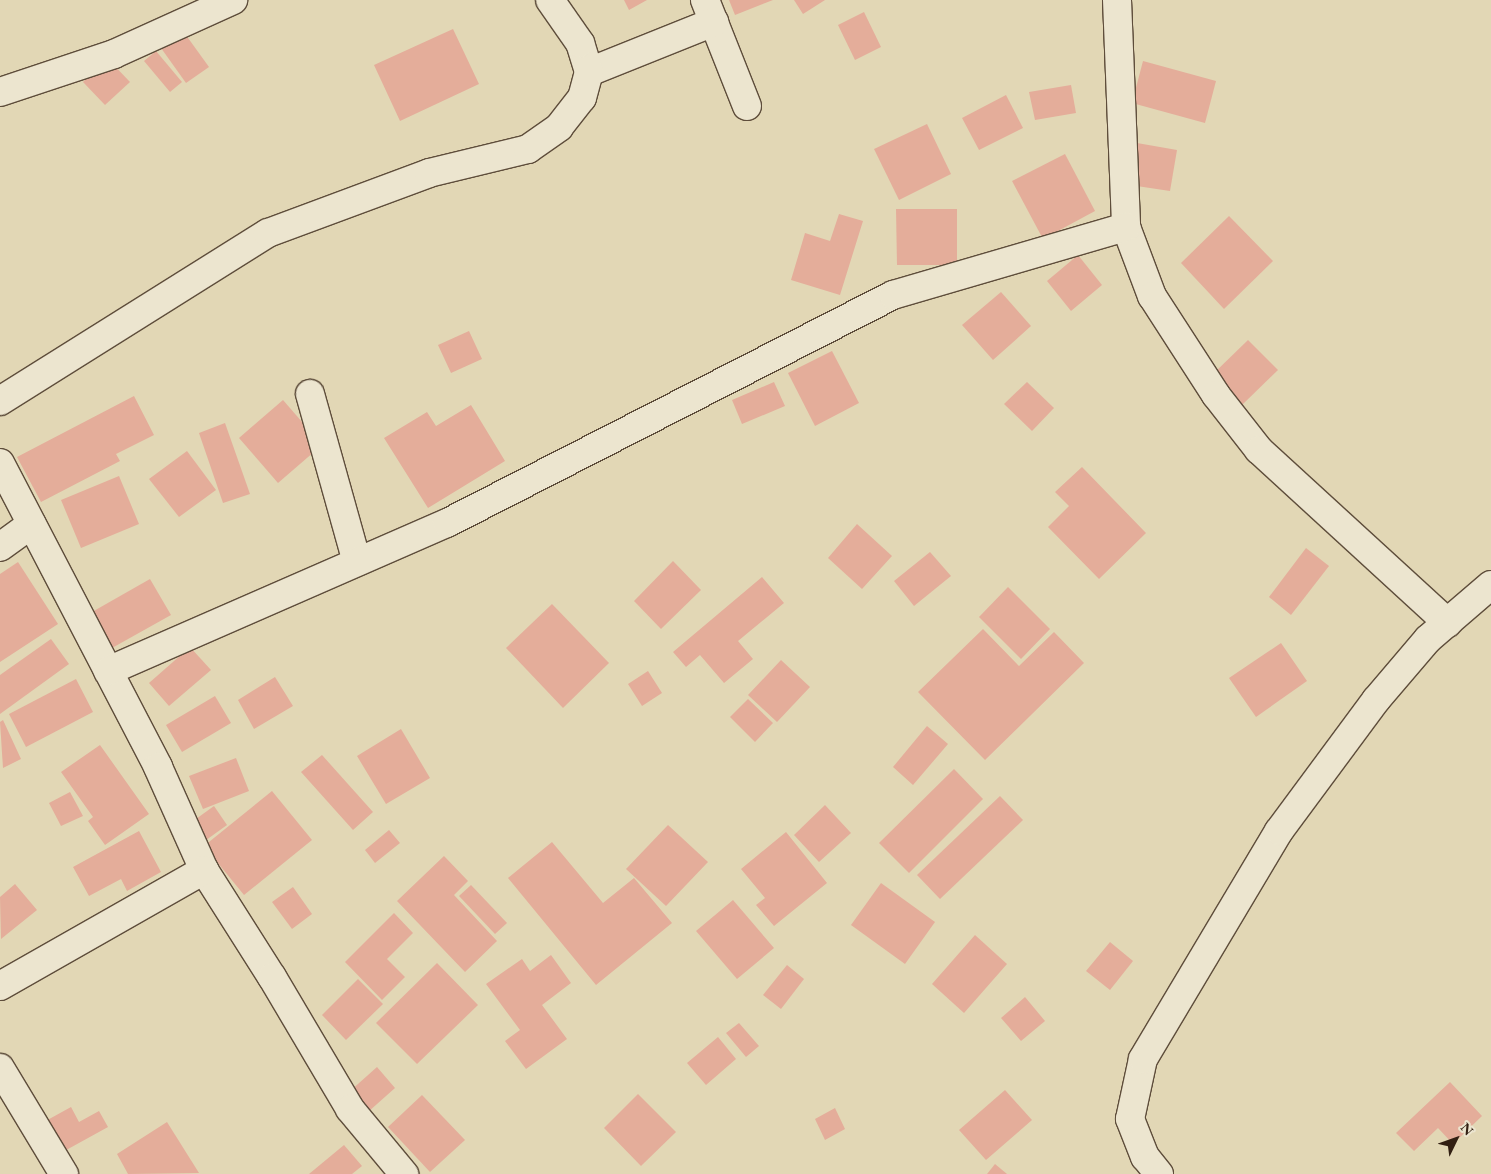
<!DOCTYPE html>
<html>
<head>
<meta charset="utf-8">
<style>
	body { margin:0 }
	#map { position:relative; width:1491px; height:1174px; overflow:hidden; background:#e2d7b5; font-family:"EB Garamond",serif }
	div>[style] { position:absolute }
	.building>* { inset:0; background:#e4ad9a }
	.roads { filter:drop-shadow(1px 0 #5e4d3b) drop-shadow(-1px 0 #5e4d3b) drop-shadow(0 1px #5e4d3b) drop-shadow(0 -1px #5e4d3b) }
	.minor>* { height:28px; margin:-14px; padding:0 14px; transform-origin:14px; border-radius:14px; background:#ece5cf }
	span { translate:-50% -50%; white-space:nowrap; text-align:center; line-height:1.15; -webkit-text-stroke:5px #ece5cf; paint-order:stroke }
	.north { position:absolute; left:1431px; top:1114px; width:50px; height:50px; -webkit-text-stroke:4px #ece5cf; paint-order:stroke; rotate:48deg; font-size:14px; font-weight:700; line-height:20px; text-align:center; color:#321f12 }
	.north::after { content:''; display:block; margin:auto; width:18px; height:22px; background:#321f12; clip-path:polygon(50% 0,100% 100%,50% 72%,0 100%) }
</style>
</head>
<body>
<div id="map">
	<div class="building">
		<i style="clip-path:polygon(624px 0,647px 0,629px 10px)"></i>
		<i style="clip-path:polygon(729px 0,773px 0,735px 15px)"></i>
		<i style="clip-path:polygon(794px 0,825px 0,803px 14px)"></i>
		<i style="clip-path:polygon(864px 12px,881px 47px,855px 60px,838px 25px)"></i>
		<i style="clip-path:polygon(453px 29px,479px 84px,400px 121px,374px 65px)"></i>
		<i style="clip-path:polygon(183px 31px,209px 67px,186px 83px,161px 48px)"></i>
		<i style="clip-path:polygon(156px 51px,182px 82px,170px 92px,144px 61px)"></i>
		<i style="clip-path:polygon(107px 58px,130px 82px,105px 105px,83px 82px)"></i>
		<i style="clip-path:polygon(1143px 61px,1216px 81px,1205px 123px,1132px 103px)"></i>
		<i style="clip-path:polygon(1071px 85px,1076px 113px,1035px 120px,1029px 92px)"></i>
		<i style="clip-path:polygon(1006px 95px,1023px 128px,979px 150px,962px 118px)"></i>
		<i style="clip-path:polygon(927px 124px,951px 174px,899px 200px,874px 149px)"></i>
		<i style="clip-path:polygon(1137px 143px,1177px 150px,1170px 191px,1130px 185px)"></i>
		<i style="clip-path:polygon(1065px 154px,1095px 211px,1043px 239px,1012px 181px)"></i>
		<i style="clip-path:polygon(896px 209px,957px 209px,957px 265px,897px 265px)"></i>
		<i style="clip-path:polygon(839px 214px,863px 221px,840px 295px,791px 280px,805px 233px,830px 241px)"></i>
		<i style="clip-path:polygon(1229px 216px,1273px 261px,1224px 309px,1181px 263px)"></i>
		<i style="clip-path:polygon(1078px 255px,1102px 285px,1071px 311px,1047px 281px)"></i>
		<i style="clip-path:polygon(1001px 292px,1031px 326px,993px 360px,962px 325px)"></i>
		<i style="clip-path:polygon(469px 331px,482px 359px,451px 373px,438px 345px)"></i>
		<i style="clip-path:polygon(1248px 340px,1278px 370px,1242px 405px,1212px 375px)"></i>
		<i style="clip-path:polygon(832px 351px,859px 403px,815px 426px,788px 373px)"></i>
		<i style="clip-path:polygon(774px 382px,785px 406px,742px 424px,732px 400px)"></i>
		<i style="clip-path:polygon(1027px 382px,1054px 408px,1032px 431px,1004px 404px)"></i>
		<i style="clip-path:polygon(134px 396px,154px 435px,116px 454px,120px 461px,41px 502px,17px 457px)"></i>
		<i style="clip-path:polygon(283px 400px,322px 445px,278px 483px,239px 438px)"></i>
		<i style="clip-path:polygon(471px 405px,505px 461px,428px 508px,384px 438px,427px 412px,436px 426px)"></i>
		<i style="clip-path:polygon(225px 423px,250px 494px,223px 503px,199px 433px)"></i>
		<i style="clip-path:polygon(187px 451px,216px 490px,179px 517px,149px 479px)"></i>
		<i style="clip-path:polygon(1082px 467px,1146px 533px,1099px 579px,1048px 527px,1069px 506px,1055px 492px)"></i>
		<i style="clip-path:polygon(119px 476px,139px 524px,81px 548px,61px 500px)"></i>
		<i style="clip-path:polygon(857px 524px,892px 556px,862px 589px,828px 558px)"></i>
		<i style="clip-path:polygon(1306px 548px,1329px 566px,1291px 615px,1269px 597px)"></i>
		<i style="clip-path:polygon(930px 552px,951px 576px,914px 606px,894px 581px)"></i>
		<i style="clip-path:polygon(673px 561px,701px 590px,661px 629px,634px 601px)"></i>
		<i style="clip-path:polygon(18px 562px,58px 624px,0 662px,0 574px)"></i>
		<i style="clip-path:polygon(762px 577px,784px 603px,738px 641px,753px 659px,724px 683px,700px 655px,686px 667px,673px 652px)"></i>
		<i style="clip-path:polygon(150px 579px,171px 615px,112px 648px,92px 612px)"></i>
		<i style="clip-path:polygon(1008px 587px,1050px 629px,1021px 659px,979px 617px)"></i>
		<i style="clip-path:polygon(552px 604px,609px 663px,563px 708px,506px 648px)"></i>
		<i style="clip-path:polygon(983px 629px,1019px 666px,1054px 632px,1084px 663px,985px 760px,918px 692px)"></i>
		<i style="clip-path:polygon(51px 639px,69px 664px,0 714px,0 675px)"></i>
		<i style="clip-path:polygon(1281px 643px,1307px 681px,1256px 717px,1229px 678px)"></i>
		<i style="clip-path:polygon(190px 647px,211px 670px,169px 706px,149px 683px)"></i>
		<i style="clip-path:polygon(781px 660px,810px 687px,777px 722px,748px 695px)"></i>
		<i style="clip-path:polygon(648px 671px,662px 693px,642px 706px,628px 684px)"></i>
		<i style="clip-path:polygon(275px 677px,293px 706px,254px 729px,238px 700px)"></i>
		<i style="clip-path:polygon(76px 679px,93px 712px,26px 747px,9px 714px)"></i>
		<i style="clip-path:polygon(215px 696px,231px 723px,182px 752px,166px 725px)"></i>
		<i style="clip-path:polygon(748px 699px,773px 723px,755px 742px,730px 717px)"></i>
		<i style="clip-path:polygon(3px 720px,21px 759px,3px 768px,0 722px)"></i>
		<i style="clip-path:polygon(927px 726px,948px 744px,913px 785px,893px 767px)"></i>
		<i style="clip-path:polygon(401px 729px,430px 778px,386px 804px,357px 756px)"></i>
		<i style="clip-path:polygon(100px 745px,149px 814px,105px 845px,88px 821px,93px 817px,61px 772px)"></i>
		<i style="clip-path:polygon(322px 755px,373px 812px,353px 830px,301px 772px)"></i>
		<i style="clip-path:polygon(236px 758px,249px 791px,203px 809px,189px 776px)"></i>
		<i style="clip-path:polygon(954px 769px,983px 799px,909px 873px,879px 843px)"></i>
		<i style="clip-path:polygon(272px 791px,312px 840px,244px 895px,204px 846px)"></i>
		<i style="clip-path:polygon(70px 792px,83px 816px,61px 826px,49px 803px)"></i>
		<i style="clip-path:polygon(1000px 796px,1023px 820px,940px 899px,917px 875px)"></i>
		<i style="clip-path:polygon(825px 805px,851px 833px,819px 862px,794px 835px)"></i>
		<i style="clip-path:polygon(214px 806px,227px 825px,202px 843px,189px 824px)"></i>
		<i style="clip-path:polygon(668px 825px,708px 862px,666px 906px,626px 869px)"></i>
		<i style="clip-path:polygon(389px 830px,400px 843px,375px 863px,365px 850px)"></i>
		<i style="clip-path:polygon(139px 831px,161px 872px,127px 891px,121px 879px,89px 896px,73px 867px)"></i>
		<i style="clip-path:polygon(786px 832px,827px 883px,774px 926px,756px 905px,765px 898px,741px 869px)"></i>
		<i style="clip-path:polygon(552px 842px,603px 903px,634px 878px,672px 923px,596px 985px,508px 878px)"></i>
		<i style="clip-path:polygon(444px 856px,468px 881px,454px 895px,497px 941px,465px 972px,397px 901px)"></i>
		<i style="clip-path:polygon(881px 883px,935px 922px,905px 964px,851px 925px)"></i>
		<i style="clip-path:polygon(15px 884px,37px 910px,1px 939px,0 897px)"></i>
		<i style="clip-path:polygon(471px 885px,507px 923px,495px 934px,459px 896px)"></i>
		<i style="clip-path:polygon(293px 887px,312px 914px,292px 929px,272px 902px)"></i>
		<i style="clip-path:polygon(733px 900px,774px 948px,737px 979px,696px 931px)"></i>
		<i style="clip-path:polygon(394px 913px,413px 933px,387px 959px,405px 977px,382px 1000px,345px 962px)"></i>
		<i style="clip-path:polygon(975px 935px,1007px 964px,964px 1013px,932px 984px)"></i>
		<i style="clip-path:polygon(1110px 942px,1133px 961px,1110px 990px,1086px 971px)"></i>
		<i style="clip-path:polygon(551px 955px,571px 983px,542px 1005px,567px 1039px,526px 1069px,505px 1041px,520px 1030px,486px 984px,522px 959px,530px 971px)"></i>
		<i style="clip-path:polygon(437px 963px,478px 1005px,417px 1064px,376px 1023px)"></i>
		<i style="clip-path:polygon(787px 965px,804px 979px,781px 1009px,763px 995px)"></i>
		<i style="clip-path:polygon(358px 979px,383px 1004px,346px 1040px,322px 1015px)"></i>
		<i style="clip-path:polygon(1025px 997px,1045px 1021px,1021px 1041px,1001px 1018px)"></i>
		<i style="clip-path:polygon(739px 1023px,759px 1046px,746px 1057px,726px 1033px)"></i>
		<i style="clip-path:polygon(718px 1037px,736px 1059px,706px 1085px,687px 1063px)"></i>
		<i style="clip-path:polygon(377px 1067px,395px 1088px,368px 1112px,349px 1092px)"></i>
		<i style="clip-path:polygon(1450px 1082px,1482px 1116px,1453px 1144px,1438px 1128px,1414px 1151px,1396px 1133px)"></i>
		<i style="clip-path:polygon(1005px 1090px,1032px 1120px,986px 1160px,959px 1130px)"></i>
		<i style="clip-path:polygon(638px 1094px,676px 1132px,641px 1166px,604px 1128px)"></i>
		<i style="clip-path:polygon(422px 1095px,465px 1140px,430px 1172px,388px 1127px)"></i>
		<i style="clip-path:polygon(71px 1107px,79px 1122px,99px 1111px,108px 1127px,59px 1154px,42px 1123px)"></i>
		<i style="clip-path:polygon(835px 1108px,845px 1129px,825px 1140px,815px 1119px)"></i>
		<i style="clip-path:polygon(167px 1122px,199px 1173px,128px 1174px,117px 1154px)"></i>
		<i style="clip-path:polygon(344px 1145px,362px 1166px,352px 1174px,309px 1174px)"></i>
		<i style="clip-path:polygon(995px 1164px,1007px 1174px,987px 1174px)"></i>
	</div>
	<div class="roads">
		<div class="minor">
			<i style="left:705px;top:0;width:114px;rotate:68.4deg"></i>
			<i style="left:1117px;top:0;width:227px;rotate:87.7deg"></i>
			<i style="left:1126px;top:227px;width:74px;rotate:69.4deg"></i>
			<i style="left:1152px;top:296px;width:118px;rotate:57.1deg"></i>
			<i style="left:1216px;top:395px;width:70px;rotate:52deg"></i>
			<i style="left:1259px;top:450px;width:256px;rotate:42.5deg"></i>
			<i style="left:589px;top:72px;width:135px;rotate:-21.8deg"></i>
			<i style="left:0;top:92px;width:120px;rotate:-18.4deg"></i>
			<i style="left:114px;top:54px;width:131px;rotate:-24.4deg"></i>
			<i style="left:310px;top:394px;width:174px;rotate:74.4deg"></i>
			<i style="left:0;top:401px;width:316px;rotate:-32.1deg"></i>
			<i style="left:268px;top:233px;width:172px;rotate:-20.4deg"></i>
			<i style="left:429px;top:173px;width:102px;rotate:-13.6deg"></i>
			<i style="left:528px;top:149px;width:38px;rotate:-35deg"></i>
			<i style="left:559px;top:127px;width:37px;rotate:-52deg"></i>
			<i style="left:582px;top:98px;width:27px;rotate:-75deg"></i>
			<i style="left:589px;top:72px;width:30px;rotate:-107deg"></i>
			<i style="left:580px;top:43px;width:52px;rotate:-124.9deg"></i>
			<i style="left:0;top:463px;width:343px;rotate:62.5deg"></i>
			<i style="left:158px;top:767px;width:113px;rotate:65.9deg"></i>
			<i style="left:204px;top:870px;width:127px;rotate:57.6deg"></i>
			<i style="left:272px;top:977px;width:153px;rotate:59.4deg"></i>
			<i style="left:350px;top:1109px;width:85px;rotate:50.3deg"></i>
			<i style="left:0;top:547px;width:39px;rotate:-36deg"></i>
			<i style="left:108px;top:671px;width:370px;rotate:-23.6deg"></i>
			<i style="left:447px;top:523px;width:501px;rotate:-27.08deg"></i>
			<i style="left:893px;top:295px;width:243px;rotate:-16.3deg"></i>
			<i style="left:0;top:986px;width:235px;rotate:-29.6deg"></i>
			<i style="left:0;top:1068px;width:124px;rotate:58.9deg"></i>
			<i style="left:1159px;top:1174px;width:22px;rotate:-129deg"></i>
			<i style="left:1145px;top:1157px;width:41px;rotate:-111.5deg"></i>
			<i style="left:1130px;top:1119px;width:61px;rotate:-77.8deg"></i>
			<i style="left:1143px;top:1059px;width:265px;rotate:-59.2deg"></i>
			<i style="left:1279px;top:831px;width:163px;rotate:-53.5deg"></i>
			<i style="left:1376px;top:700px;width:80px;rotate:-49.6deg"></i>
			<i style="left:1428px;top:639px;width:83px;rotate:-40.6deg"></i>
		</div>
	</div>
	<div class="north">N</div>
</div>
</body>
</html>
